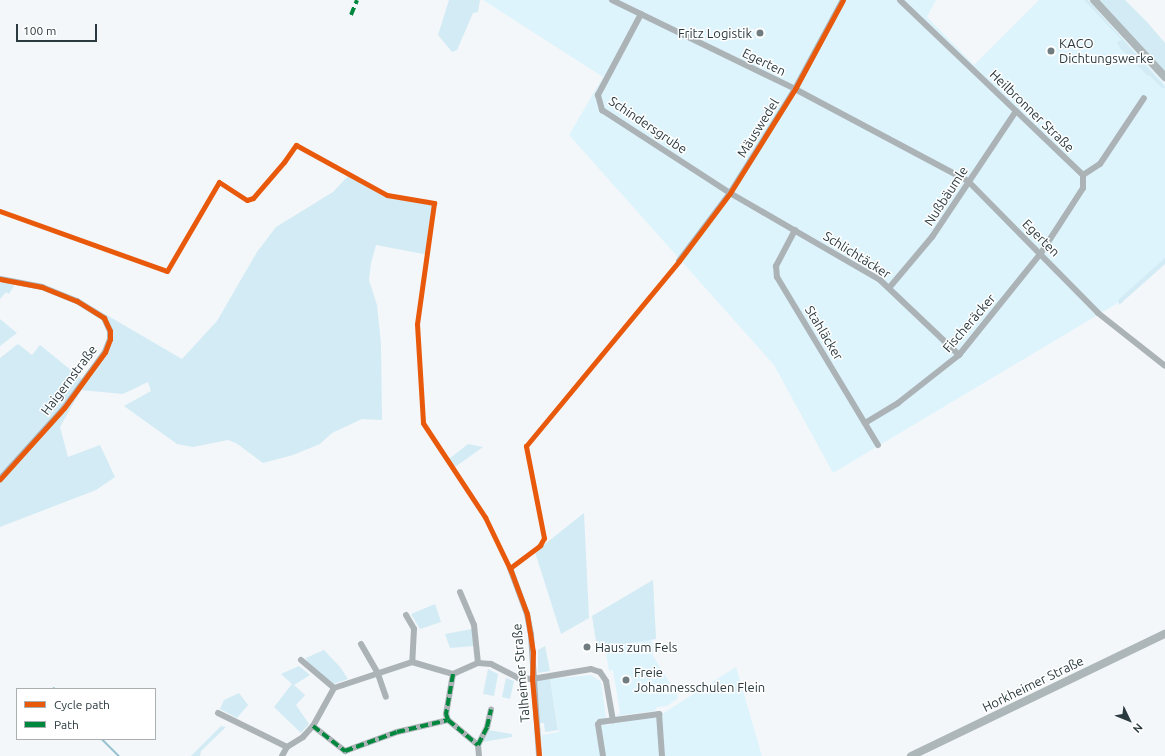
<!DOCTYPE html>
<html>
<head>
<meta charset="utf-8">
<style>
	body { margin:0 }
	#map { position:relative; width:1165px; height:756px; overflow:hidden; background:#f3f7f9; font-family:Ubuntu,sans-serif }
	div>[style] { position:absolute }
	.built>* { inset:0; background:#ddf4fc }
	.green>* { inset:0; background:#d2ebf5 }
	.stream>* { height:1.5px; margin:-0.75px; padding:0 0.75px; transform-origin:0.75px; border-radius:0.75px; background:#97c2d2 }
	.minor>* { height:6px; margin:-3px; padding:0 3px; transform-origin:3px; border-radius:3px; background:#acb3b7 }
	.major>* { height:8px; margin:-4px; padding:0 4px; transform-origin:4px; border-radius:4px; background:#adb6b8 }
	.quiet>* { height:4px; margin-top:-2px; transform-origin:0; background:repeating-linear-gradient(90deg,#00873e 0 8px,transparent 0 12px) }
	.cycleway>* { height:5px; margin:-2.5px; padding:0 2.5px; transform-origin:2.5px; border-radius:2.5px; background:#e8590c }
	.dots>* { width:11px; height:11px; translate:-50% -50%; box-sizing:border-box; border:2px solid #fff; border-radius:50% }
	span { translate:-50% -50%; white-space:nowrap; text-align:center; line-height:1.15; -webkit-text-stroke:3px #fff; paint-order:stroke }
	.poi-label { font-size:13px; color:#2a3a3f }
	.right { translate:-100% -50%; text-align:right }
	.left { translate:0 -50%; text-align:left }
	.street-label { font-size:13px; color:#2a3a3f }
	.legend { position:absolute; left:16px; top:688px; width:140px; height:52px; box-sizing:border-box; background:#fff; border:1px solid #aab0b2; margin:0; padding:5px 7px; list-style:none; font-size:12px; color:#2a3a3f }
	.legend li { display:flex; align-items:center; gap:8px; height:20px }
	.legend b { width:20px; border:1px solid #aab0b2 }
	.north { position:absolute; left:1109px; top:700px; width:40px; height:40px; -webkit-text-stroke:3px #fff; paint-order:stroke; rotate:133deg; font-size:11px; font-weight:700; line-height:16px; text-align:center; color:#2a3a3f }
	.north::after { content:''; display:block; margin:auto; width:14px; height:18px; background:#2a3a3f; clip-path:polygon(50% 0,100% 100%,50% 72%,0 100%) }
	.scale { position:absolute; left:16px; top:24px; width:81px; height:18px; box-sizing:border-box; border:2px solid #2a3a3f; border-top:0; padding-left:5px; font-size:12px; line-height:14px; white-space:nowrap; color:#2a3a3f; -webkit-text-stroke:3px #fff; paint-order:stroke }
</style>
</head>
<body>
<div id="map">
	<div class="built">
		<i style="clip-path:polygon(483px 0,936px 0,927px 17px,974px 65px,1039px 0,1088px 0,1165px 84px,1165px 259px,1116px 304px,833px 473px,774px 365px,569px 135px,603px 77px)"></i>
		<i style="clip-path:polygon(652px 639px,653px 656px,678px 696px,677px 699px,667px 706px,657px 707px,655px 711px,616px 716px,620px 713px,613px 670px,609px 671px,605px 647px)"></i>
		<i style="clip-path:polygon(736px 667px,762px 756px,543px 756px,542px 735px,559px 732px,550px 679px,591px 675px,601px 682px,607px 725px,662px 714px)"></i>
	</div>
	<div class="green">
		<i style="clip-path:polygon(449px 0,480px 0,478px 12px,473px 13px,457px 50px,452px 52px,438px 35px)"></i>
		<i style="clip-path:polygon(1084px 0,1088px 0,1165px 87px,1163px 89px,1150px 76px,1148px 76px,1120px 48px,1117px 42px,1122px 40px)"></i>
		<i style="clip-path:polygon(1098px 0,1125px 0,1147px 22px,1165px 43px,1165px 73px)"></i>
		<i style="clip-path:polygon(349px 175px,382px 194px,435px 206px,429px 255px,376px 245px,371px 263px,369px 280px,377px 305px,381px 344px,382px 420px,362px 419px,332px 433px,320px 444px,293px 455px,263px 463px,236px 443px,228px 440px,193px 447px,177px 444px,124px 406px,151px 391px,148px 382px,123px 394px,81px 390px,60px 427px,68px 457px,100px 445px,115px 477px,96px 490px,0 527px,0 358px,18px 344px,32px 355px,40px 345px,82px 379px,106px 353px,112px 330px,103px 314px,86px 303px,182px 359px,217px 321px,257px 252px,276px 227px,333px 192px)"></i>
		<i style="clip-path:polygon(1165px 258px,1165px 264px,1119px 305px,1118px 300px)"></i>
		<i style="clip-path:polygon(0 283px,8px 283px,14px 286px,9px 294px,6px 292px,0 299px)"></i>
		<i style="clip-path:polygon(0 319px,17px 333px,0 346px)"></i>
		<i style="clip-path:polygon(468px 444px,483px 447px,455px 467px,449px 459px)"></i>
		<i style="clip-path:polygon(584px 513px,589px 618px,561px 634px,535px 552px)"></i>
		<i style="clip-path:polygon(653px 580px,656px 639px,597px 648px,592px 616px)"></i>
		<i style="clip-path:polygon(435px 604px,441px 622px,420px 629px,411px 614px)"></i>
		<i style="clip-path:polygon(472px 629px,474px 646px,450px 648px,445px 634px)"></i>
		<i style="clip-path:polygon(545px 646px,550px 671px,538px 673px,538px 650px)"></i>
		<i style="clip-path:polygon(324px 650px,340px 667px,348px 679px,333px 684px,308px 664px,306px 658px)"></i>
		<i style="clip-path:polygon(299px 666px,310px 675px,294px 685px,305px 695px,296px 705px,309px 724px,301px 733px,274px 707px,292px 684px,281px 674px)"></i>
		<i style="clip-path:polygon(488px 669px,498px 674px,494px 696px,483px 694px)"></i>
		<i style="clip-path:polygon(506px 678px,514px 681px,510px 699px,502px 697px)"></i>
		<i style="clip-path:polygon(550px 679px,558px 730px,545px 732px,544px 723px,540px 723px,537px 680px)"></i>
		<i style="clip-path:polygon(239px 693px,248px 705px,237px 718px,220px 709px,224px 700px)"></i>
		<i style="clip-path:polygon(221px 726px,226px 727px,201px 751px,200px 756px,191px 756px)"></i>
		<i style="clip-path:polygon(489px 730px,512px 734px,512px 737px,483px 742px)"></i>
	</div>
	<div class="stream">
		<i style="left:54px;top:688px;width:1px;rotate:45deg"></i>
		<i style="left:102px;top:739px;width:24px;rotate:45deg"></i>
	</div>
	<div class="minor">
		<i style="left:612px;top:0;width:203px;rotate:25.9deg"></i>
		<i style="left:795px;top:89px;width:196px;rotate:28deg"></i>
		<i style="left:968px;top:181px;width:185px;rotate:45.4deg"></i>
		<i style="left:1098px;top:313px;width:85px;rotate:38.3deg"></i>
		<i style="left:641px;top:14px;width:92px;rotate:118deg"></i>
		<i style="left:598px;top:95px;width:16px;rotate:75deg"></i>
		<i style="left:602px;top:110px;width:153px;rotate:33deg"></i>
		<i style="left:730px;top:193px;width:173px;rotate:30.1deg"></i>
		<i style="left:880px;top:280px;width:109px;rotate:43.5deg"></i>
		<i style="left:1083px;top:175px;width:20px;rotate:-33deg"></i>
		<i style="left:1100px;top:164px;width:79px;rotate:-56.3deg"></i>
		<i style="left:795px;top:230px;width:41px;rotate:117.8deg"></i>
		<i style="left:776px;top:266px;width:11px;rotate:85deg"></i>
		<i style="left:777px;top:277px;width:196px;rotate:59deg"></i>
		<i style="left:679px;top:261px;width:85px;rotate:-53.1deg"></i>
		<i style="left:730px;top:193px;width:54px;rotate:-57.8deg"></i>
		<i style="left:759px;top:147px;width:68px;rotate:-58.2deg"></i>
		<i style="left:795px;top:89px;width:101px;rotate:-61.7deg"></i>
		<i style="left:0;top:279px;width:43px;rotate:10.8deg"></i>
		<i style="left:42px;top:287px;width:38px;rotate:22deg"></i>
		<i style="left:77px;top:301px;width:32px;rotate:32deg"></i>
		<i style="left:104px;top:318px;width:14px;rotate:65deg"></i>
		<i style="left:110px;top:331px;width:8px;rotate:90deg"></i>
		<i style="left:110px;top:339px;width:14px;rotate:111deg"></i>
		<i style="left:105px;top:352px;width:69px;rotate:126.2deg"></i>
		<i style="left:64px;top:408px;width:96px;rotate:132deg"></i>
		<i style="left:889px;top:288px;width:67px;rotate:-49.9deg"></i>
		<i style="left:932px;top:237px;width:151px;rotate:-56.3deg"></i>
		<i style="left:865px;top:423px;width:39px;rotate:-31deg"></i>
		<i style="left:898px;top:403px;width:78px;rotate:-38.2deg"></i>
		<i style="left:959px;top:355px;width:131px;rotate:-51.2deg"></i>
		<i style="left:1041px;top:253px;width:77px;rotate:-57.1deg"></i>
		<i style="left:1083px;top:188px;width:13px;rotate:-90deg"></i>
		<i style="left:1083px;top:175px;width:253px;rotate:-136.3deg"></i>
		<i style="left:510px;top:568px;width:49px;rotate:69.7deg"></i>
		<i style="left:527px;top:614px;width:20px;rotate:79deg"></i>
		<i style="left:531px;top:634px;width:122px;rotate:86.2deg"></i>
		<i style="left:460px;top:592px;width:36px;rotate:67deg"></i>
		<i style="left:474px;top:625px;width:38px;rotate:84deg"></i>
		<i style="left:406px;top:615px;width:16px;rotate:60deg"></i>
		<i style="left:414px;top:629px;width:33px;rotate:93deg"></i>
		<i style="left:361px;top:644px;width:34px;rotate:60deg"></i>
		<i style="left:378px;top:674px;width:24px;rotate:71deg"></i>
		<i style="left:301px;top:660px;width:43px;rotate:40.3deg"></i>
		<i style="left:453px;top:674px;width:41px;rotate:99.9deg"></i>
		<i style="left:446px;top:714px;width:6px;rotate:72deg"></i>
		<i style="left:448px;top:720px;width:39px;rotate:40deg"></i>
		<i style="left:218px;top:713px;width:77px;rotate:26.2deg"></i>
		<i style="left:313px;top:726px;width:41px;rotate:38deg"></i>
		<i style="left:345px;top:751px;width:55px;rotate:-20.1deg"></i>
		<i style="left:397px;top:732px;width:52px;rotate:-13.2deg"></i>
		<i style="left:282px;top:756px;width:10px;rotate:-61deg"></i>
		<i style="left:287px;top:747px;width:19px;rotate:-32deg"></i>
		<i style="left:303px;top:737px;width:15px;rotate:-48deg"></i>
		<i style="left:313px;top:726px;width:43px;rotate:-61.1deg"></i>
		<i style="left:334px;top:688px;width:82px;rotate:-18.4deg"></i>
		<i style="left:412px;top:662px;width:43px;rotate:16.3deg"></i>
		<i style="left:453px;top:674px;width:27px;rotate:-24deg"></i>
		<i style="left:478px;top:663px;width:13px;rotate:4deg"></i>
		<i style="left:491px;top:664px;width:30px;rotate:27deg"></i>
		<i style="left:518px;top:678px;width:14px;rotate:4deg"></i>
		<i style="left:532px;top:679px;width:60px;rotate:-9.6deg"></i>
		<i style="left:591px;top:669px;width:9px;rotate:18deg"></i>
		<i style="left:600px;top:672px;width:11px;rotate:56deg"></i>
		<i style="left:606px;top:681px;width:40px;rotate:80deg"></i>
		<i style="left:479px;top:756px;width:11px;rotate:-95deg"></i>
		<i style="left:478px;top:745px;width:20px;rotate:-63deg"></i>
		<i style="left:487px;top:727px;width:18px;rotate:-77deg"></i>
		<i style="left:603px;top:756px;width:32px;rotate:-99deg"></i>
		<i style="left:598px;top:724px;width:3px;rotate:-45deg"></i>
		<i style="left:600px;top:722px;width:60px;rotate:-7.7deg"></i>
		<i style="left:659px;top:714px;width:42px;rotate:85.9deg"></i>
	</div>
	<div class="major">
		<i style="left:1094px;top:0;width:105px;rotate:47.3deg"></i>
		<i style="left:911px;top:756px;width:282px;rotate:-25.7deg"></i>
	</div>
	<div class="quiet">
		<i style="left:351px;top:15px;width:16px;rotate:-68deg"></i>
		<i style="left:453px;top:674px;width:41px;rotate:99.9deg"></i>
		<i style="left:446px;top:714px;width:6px;rotate:72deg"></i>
		<i style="left:448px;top:720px;width:39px;rotate:40deg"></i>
		<i style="left:478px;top:745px;width:20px;rotate:-63deg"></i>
		<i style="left:487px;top:727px;width:18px;rotate:-77deg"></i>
		<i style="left:313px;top:726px;width:41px;rotate:38deg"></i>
		<i style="left:345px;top:751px;width:55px;rotate:-20.1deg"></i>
		<i style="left:397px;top:732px;width:52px;rotate:-13.2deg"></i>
	</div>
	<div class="cycleway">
		<i style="left:0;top:211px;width:177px;rotate:19.8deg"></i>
		<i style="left:167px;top:271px;width:103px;rotate:-59.7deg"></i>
		<i style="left:219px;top:182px;width:33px;rotate:33deg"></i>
		<i style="left:247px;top:200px;width:6px;rotate:-18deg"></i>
		<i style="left:253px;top:198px;width:48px;rotate:-49.3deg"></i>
		<i style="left:284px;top:162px;width:21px;rotate:-55deg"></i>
		<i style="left:296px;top:145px;width:104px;rotate:28.8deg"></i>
		<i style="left:387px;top:195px;width:48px;rotate:9.7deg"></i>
		<i style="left:434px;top:203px;width:122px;rotate:98deg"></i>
		<i style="left:417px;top:324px;width:99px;rotate:86.5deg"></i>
		<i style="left:423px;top:423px;width:113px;rotate:56.6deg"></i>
		<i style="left:485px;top:517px;width:60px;rotate:64.3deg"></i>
		<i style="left:511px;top:571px;width:46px;rotate:69.6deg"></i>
		<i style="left:527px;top:614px;width:38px;rotate:81deg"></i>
		<i style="left:533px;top:652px;width:27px;rotate:92deg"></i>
		<i style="left:532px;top:679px;width:77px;rotate:84.8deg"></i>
		<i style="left:0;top:279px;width:43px;rotate:10.8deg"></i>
		<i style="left:42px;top:287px;width:38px;rotate:22deg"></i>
		<i style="left:77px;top:301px;width:32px;rotate:32deg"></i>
		<i style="left:104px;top:318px;width:14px;rotate:65deg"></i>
		<i style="left:110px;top:331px;width:8px;rotate:90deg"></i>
		<i style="left:110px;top:339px;width:14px;rotate:111deg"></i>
		<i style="left:105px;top:352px;width:69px;rotate:126.2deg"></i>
		<i style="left:64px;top:408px;width:96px;rotate:132deg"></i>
		<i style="left:510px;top:568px;width:38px;rotate:-37deg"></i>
		<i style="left:540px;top:545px;width:8px;rotate:-60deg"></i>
		<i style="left:544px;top:538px;width:94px;rotate:-101.1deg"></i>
		<i style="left:526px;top:446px;width:240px;rotate:-50.4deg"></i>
		<i style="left:679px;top:261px;width:85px;rotate:-53.1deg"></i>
		<i style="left:730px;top:193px;width:123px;rotate:-58deg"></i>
		<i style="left:795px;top:89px;width:101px;rotate:-61.7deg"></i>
	</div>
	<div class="dots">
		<i style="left:760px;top:33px;background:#707c80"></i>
		<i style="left:1051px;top:51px;background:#707c80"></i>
		<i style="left:587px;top:647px;background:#707c80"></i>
		<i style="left:626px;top:680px;background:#707c80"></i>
	</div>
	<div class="poi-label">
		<span class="right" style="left:752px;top:33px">Fritz Logistik</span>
		<span class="left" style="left:1059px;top:51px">KACO<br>Dichtungswerke</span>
		<span class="left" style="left:595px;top:647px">Haus zum Fels</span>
		<span class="left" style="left:634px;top:680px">Freie<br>Johannesschulen Flein</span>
	</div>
	<div class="street-label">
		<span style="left:764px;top:62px;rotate:26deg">Egerten</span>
		<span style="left:1032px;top:111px;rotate:44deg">Heilbronner Straße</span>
		<span style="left:648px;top:125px;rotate:34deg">Schindersgrube</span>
		<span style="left:758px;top:128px;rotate:-58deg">Mäuswedel</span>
		<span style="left:946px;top:196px;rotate:-57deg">Nußbäumle</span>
		<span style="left:1041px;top:238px;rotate:45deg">Egerten</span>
		<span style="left:857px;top:255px;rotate:32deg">Schlichtäcker</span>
		<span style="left:969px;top:323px;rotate:-49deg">Fischeräcker</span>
		<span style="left:824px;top:333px;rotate:59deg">Stahläcker</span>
		<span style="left:69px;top:380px;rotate:-53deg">Haigernstraße</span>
		<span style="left:521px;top:673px;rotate:-95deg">Talheimer Straße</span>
		<span style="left:1033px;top:684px;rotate:-26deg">Horkheimer Straße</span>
	</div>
	<ul class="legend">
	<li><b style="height:5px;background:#e8590c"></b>Cycle path</li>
	<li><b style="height:5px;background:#00873e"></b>Path</li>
	</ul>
	<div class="north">N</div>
	<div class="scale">100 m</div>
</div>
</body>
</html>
